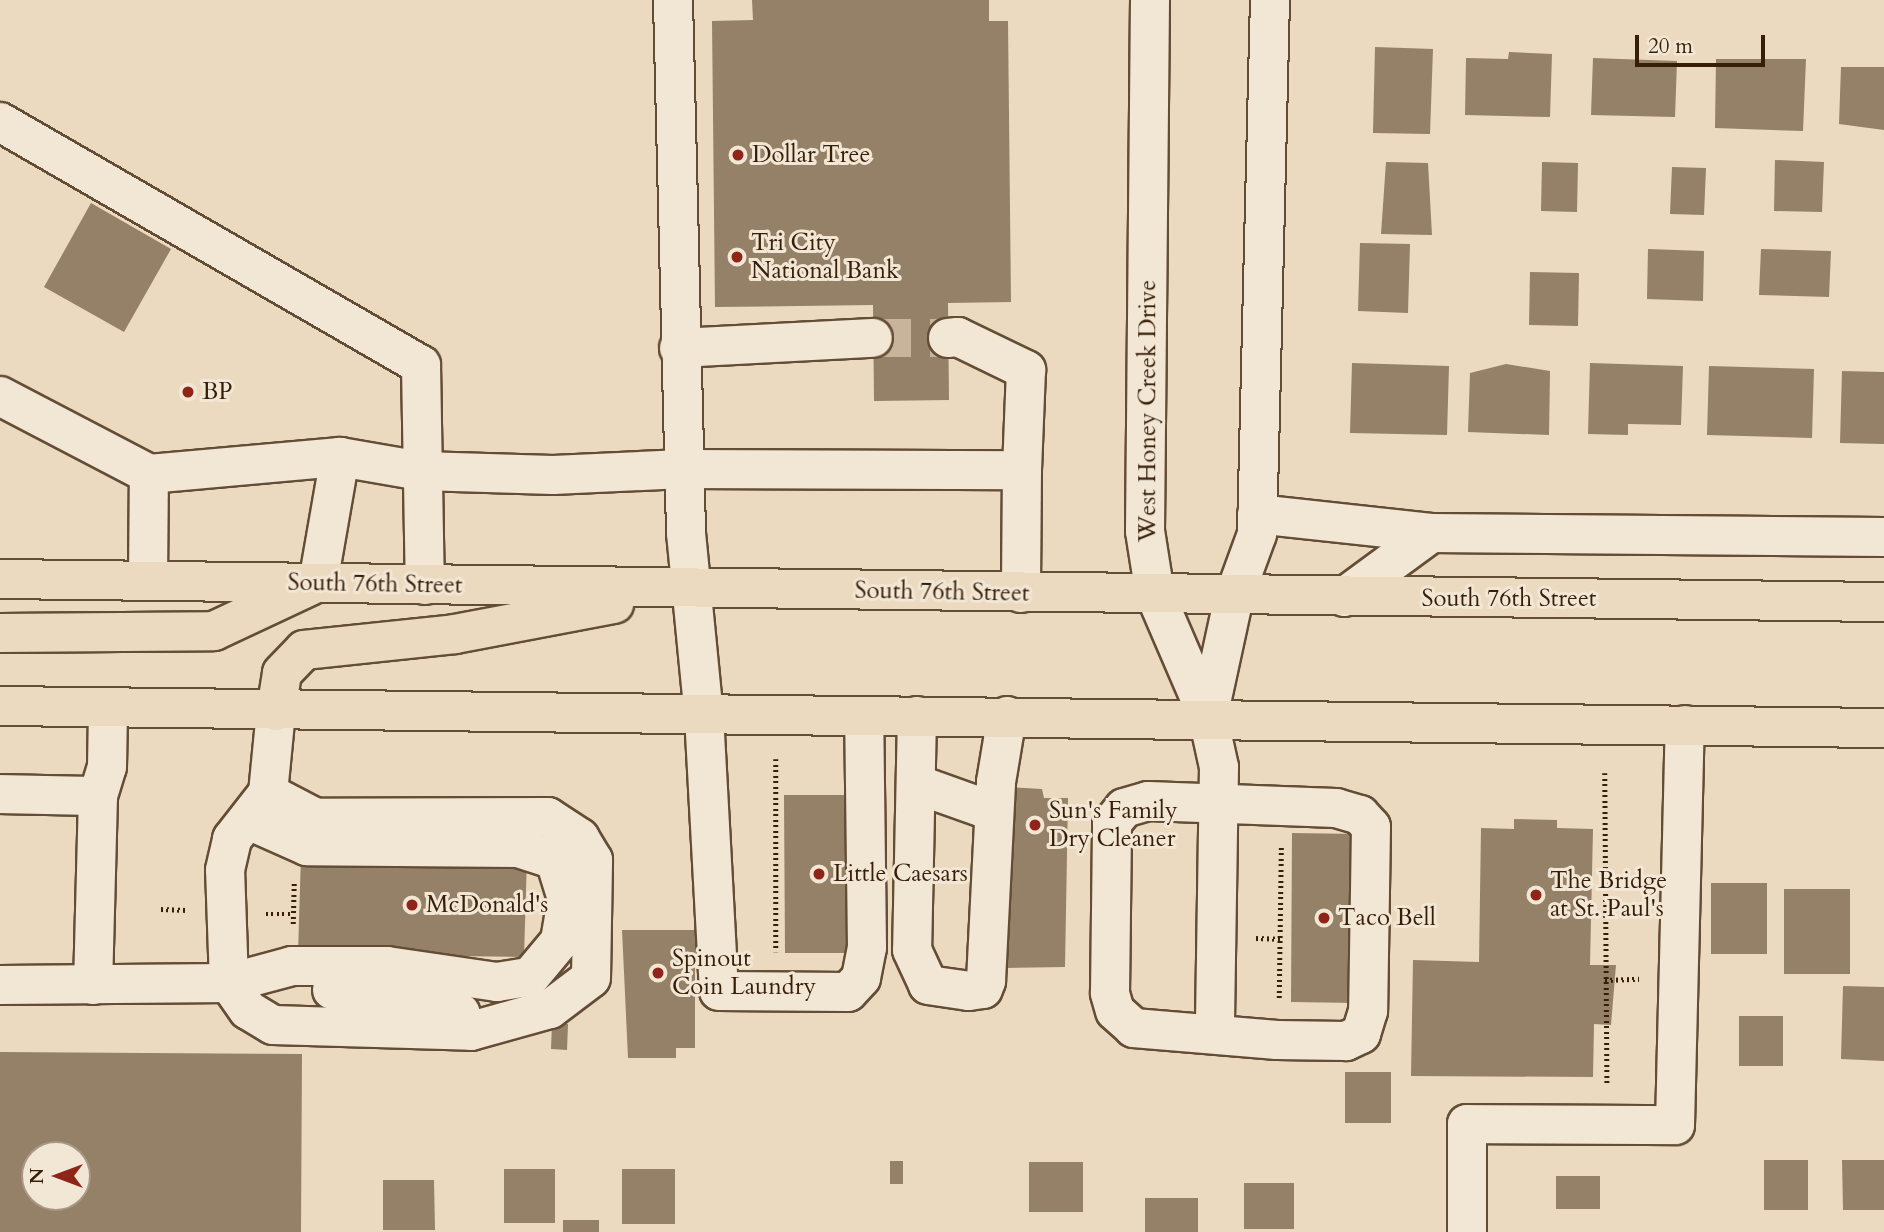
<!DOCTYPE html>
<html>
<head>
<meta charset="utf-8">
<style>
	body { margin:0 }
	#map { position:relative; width:1884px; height:1232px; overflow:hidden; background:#ebdabf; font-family:Cardo,serif }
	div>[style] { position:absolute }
	.building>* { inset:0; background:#958068 }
	.minor-tunnel>* { height:38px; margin-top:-19px; transform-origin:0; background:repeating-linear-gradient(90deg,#c7b49b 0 38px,transparent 0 57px) }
	.path>* { height:4.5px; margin-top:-2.25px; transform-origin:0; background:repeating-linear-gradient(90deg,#371e09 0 2px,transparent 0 5.5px) }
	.roads { filter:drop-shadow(2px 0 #644d36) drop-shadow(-2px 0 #644d36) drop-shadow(0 2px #644d36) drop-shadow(0 -2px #644d36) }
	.minor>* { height:38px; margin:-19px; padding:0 19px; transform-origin:19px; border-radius:19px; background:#f2e7d5 }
	.major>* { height:38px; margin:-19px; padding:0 19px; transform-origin:19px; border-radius:19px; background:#ebdabf }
	.dots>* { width:19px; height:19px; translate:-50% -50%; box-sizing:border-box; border:4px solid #f2e7d5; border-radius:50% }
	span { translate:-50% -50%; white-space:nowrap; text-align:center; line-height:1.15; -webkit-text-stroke:6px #f2e7d5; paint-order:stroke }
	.poi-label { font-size:24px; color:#371e09 }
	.left { translate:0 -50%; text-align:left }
	.street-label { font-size:24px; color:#371e09 }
	.north { position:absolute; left:21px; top:1141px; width:70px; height:70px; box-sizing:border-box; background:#f2e7d5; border:2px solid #a79783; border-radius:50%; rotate:270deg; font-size:19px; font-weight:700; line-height:28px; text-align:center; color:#371e09 }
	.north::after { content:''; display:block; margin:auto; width:24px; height:32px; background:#8f2418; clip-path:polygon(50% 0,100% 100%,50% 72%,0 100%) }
	.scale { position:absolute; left:1635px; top:35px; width:130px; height:32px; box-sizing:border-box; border:4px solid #371e09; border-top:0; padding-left:9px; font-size:21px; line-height:24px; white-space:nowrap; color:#371e09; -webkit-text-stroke:5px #f2e7d5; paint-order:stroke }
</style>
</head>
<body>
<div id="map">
	<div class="building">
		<i style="clip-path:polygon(752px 0,989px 0,989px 21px,1008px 21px,1011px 302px,948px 303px,949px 400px,874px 401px,873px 305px,715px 307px,712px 21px,753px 20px)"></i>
		<i style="clip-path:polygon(1375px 47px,1433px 49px,1430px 134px,1373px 133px)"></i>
		<i style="clip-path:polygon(1509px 52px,1552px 54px,1550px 117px,1465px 115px,1466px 58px,1508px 59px)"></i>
		<i style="clip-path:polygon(1593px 58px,1677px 61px,1675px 117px,1591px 115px)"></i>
		<i style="clip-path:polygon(1716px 59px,1806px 59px,1803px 131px,1715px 128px)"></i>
		<i style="clip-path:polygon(1841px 67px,1884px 67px,1884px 130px,1839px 124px)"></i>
		<i style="clip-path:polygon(1775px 160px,1824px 162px,1822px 212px,1774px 211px)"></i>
		<i style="clip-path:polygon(1386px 162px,1428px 163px,1432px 235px,1381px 234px)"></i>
		<i style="clip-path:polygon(1542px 162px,1578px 163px,1577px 212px,1541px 211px)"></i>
		<i style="clip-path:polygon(1672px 167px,1706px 168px,1704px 215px,1670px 214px)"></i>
		<i style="clip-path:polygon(91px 203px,171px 249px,124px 332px,44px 287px)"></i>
		<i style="clip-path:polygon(1360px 243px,1410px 244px,1408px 313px,1358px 311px)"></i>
		<i style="clip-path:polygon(1648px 249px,1704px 251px,1703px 301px,1647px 299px)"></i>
		<i style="clip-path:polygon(1761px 249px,1831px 251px,1829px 297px,1759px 295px)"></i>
		<i style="clip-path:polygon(1530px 272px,1579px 273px,1578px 326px,1529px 325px)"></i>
		<i style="clip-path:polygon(1352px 363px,1449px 366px,1447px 435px,1350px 433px)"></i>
		<i style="clip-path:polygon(1590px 363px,1683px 366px,1681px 425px,1628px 424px,1628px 435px,1588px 434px)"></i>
		<i style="clip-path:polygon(1506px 364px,1550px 371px,1549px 435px,1468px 432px,1470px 373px)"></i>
		<i style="clip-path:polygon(1709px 366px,1814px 369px,1812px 438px,1707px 435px)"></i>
		<i style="clip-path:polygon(1842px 371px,1884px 372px,1884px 444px,1840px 443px)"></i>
		<i style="clip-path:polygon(1008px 787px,1042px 789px,1044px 798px,1068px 798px,1065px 967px,1006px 968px)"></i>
		<i style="clip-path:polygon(784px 795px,853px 795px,854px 953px,785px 953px)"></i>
		<i style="clip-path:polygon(1514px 819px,1557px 820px,1557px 828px,1593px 829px,1590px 965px,1616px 965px,1611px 1025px,1594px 1024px,1593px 1077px,1411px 1076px,1413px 960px,1479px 962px,1481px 828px,1514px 829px)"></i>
		<i style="clip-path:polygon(1292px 833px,1358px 834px,1357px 1003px,1291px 1002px)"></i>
		<i style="clip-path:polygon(301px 855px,527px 857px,524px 957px,298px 954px)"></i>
		<i style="clip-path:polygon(1711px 883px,1767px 883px,1767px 954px,1711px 954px)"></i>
		<i style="clip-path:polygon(1784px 889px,1850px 889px,1850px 974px,1784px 974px)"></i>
		<i style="clip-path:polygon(622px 930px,700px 930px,700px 943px,695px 943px,695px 1048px,676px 1048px,676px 1058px,628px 1058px)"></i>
		<i style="clip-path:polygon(1843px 986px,1884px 987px,1884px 1061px,1841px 1059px)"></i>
		<i style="clip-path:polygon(1739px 1016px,1783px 1016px,1783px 1066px,1739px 1066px)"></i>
		<i style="clip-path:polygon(552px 1023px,568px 1024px,567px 1050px,551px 1049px)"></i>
		<i style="clip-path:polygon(evenodd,0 1052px,302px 1054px,301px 1232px,0 1232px,0 1052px,35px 1155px,77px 1155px,77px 1197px,35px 1197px,35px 1155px)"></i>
		<i style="clip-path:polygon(1345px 1072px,1391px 1072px,1391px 1123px,1345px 1123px)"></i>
		<i style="clip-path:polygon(1764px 1160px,1808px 1160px,1808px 1210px,1764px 1210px)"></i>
		<i style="clip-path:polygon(1842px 1160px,1884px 1160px,1884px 1210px,1843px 1210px)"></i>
		<i style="clip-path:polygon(890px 1161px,903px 1161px,903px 1184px,890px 1184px)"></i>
		<i style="clip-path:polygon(1029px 1162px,1083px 1162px,1083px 1212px,1029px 1212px)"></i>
		<i style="clip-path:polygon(504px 1169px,555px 1169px,555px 1223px,504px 1223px)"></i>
		<i style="clip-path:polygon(622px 1169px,675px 1169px,675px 1224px,622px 1224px)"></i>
		<i style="clip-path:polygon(1556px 1176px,1600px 1176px,1600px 1209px,1556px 1209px)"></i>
		<i style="clip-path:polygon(383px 1180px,434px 1180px,435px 1230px,383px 1230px)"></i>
		<i style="clip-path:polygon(1244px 1183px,1294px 1183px,1294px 1229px,1244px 1229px)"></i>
		<i style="clip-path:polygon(1145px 1198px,1198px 1198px,1198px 1232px,1145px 1232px)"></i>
		<i style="clip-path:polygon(563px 1220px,599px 1220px,599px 1232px,563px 1232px)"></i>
	</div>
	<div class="minor-tunnel">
		<i style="left:873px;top:338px;width:75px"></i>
	</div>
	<div class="path">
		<i style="left:776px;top:759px;width:193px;rotate:90deg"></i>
		<i style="left:1605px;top:773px;width:310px;rotate:89.6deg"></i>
		<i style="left:161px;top:909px;width:26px;rotate:2deg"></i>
		<i style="left:266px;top:914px;width:27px"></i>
		<i style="left:293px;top:924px;width:41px;rotate:-88.6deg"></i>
		<i style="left:1256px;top:938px;width:24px;rotate:2deg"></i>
		<i style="left:1605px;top:980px;width:34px;rotate:-2deg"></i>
		<i style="left:1279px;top:998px;width:152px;rotate:-89.2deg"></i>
	</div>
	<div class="roads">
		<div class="minor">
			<i style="left:673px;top:0;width:533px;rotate:88.6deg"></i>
			<i style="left:686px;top:533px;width:183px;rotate:84.4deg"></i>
			<i style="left:704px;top:715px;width:276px;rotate:86.9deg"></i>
			<i style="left:719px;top:991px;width:129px;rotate:0.4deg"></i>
			<i style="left:848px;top:992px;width:19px;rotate:-47deg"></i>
			<i style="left:861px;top:978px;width:31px;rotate:-79deg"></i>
			<i style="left:867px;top:948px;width:232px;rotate:-90.7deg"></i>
			<i style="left:1150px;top:0;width:531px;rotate:90.54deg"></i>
			<i style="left:1145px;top:531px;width:64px;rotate:81deg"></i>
			<i style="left:1155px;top:594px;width:134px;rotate:66.7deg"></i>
			<i style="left:1208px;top:717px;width:51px;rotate:77.6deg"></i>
			<i style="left:1219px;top:767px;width:264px;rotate:90.9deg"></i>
			<i style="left:0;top:122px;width:486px;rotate:30deg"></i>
			<i style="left:421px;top:365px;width:220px;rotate:89deg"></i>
			<i style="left:948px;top:338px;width:10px;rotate:-6deg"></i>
			<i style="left:958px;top:337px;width:76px;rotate:25.9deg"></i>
			<i style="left:1026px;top:370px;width:100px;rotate:92.3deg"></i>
			<i style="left:679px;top:348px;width:194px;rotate:-3deg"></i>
			<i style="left:0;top:396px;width:168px;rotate:27.6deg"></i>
			<i style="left:149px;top:474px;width:192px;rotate:-5.1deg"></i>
			<i style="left:340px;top:457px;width:82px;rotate:9.8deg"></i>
			<i style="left:421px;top:471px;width:132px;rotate:1.7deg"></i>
			<i style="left:553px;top:475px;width:130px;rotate:-2.6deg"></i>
			<i style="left:683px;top:469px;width:339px;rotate:0.2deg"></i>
			<i style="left:1022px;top:470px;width:123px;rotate:90.5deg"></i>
			<i style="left:1257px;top:514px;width:175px;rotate:6.2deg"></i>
			<i style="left:1431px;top:533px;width:453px;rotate:0.5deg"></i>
			<i style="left:148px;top:580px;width:106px;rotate:-89.5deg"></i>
			<i style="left:318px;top:583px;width:128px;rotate:-80.1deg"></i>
			<i style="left:1344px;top:597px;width:108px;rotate:-36.3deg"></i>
			<i style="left:917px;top:716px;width:234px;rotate:91.2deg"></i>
			<i style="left:912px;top:950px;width:38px;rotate:65deg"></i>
			<i style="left:928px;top:985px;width:41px;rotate:8.3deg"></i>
			<i style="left:969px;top:991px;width:14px;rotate:-8deg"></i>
			<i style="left:983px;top:989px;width:9px;rotate:-69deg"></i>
			<i style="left:986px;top:981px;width:199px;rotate:-87.1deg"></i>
			<i style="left:996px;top:782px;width:67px;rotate:-80.5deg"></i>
			<i style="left:1208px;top:717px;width:123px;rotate:-77.8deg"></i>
			<i style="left:1234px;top:597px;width:67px;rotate:-69.9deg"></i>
			<i style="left:1257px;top:534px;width:534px;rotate:-88.61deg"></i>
			<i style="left:916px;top:784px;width:83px;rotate:19.7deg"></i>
			<i style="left:0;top:794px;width:98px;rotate:1.2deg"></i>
			<i style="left:98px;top:796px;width:189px;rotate:91.5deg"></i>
			<i style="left:98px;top:796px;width:30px;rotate:-73deg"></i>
			<i style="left:107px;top:767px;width:59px;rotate:-89deg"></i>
			<i style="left:1148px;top:801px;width:188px;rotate:2.1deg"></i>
			<i style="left:1336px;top:808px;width:25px;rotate:16deg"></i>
			<i style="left:1360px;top:815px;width:16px;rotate:47deg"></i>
			<i style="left:1371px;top:827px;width:184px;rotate:90.9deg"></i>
			<i style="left:1368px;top:1011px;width:24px;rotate:107deg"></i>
			<i style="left:1361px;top:1034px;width:17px;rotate:155deg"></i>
			<i style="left:1346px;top:1041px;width:69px;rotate:-179.2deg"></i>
			<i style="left:1277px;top:1040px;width:144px;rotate:-175.2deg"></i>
			<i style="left:1134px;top:1028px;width:25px;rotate:-138deg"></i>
			<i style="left:1115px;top:1011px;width:19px;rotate:-106deg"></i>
			<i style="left:1110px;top:993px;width:170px;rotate:-89.3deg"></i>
			<i style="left:1112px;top:823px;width:19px;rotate:-51deg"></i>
			<i style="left:1124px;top:808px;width:25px;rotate:-16deg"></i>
			<i style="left:229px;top:983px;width:33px;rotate:55deg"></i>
			<i style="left:248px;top:1010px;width:29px;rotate:31deg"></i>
			<i style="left:273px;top:1025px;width:198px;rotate:1.7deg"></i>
			<i style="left:471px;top:1031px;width:82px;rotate:-15.6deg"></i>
			<i style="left:550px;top:1009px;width:51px;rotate:-37.1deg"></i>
			<i style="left:591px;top:978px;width:118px;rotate:-89deg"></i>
			<i style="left:593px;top:860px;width:26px;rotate:-121deg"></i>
			<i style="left:580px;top:838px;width:38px;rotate:-147deg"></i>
			<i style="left:548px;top:817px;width:232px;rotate:179.8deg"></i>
			<i style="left:316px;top:818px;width:54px;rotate:-152.5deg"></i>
			<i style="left:229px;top:983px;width:65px;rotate:-15.1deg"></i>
			<i style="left:292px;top:966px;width:95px"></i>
			<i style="left:387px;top:966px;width:111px;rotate:8.3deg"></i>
			<i style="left:497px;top:982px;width:33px;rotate:-9deg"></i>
			<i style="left:530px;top:977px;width:47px;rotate:-50.2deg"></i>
			<i style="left:560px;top:941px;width:43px;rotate:-80.5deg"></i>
			<i style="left:567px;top:899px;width:41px;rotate:-107.1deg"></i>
			<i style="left:555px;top:860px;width:39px;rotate:-162deg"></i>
			<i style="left:518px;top:848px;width:211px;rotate:-179.5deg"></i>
			<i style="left:307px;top:846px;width:64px;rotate:-156.2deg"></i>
			<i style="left:0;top:985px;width:229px;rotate:-0.5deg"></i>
			<i style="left:229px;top:983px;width:113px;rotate:-92deg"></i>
			<i style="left:225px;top:870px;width:32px;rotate:-77deg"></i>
			<i style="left:232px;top:839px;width:58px;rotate:-52deg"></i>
			<i style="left:268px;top:793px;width:82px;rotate:-84.4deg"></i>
			<i style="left:332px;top:990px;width:51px;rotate:3.4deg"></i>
			<i style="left:383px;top:993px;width:39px;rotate:21deg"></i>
			<i style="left:419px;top:1007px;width:42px;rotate:8.1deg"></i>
			<i style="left:1467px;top:1232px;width:108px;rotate:-90deg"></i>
			<i style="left:1467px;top:1124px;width:208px;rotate:0.3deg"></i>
			<i style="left:1675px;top:1125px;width:400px;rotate:-88.6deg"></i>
		</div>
		<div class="major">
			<i style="left:0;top:579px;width:1884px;rotate:0.7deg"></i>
			<i style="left:0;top:633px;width:214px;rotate:-0.5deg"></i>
			<i style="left:214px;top:631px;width:106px;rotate:-25.1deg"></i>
			<i style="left:0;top:706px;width:1884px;rotate:0.67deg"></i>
			<i style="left:276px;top:711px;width:38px;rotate:-81deg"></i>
			<i style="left:282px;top:673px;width:32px;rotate:-46deg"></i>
			<i style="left:304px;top:650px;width:152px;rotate:-6deg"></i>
			<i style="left:455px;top:634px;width:162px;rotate:-10.7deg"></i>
		</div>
	</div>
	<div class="dots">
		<i style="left:738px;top:155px;background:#8f2418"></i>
		<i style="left:737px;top:257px;background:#8f2418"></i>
		<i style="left:188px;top:392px;background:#8f2418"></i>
		<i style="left:1035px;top:825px;background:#8f2418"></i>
		<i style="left:819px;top:874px;background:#8f2418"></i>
		<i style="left:1536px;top:895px;background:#8f2418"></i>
		<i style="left:412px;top:905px;background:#8f2418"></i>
		<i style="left:1324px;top:918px;background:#8f2418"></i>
		<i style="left:658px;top:973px;background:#8f2418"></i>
	</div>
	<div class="poi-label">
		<span class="left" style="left:752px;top:155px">Dollar Tree</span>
		<span class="left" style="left:751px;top:257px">Tri City<br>National Bank</span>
		<span class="left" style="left:202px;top:392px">BP</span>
		<span class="left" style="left:1049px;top:825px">Sun's Family<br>Dry Cleaner</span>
		<span class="left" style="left:833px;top:874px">Little Caesars</span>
		<span class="left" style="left:1550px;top:895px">The Bridge<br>at St. Paul's</span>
		<span class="left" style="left:426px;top:905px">McDonald's</span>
		<span class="left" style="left:1338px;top:918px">Taco Bell</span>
		<span class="left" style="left:672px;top:973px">Spinout<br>Coin Laundry</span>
	</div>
	<div class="street-label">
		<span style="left:1148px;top:411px;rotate:-90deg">West Honey Creek Drive</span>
		<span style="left:375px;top:584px;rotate:1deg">South 76th Street</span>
		<span style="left:942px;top:592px;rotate:1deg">South 76th Street</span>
		<span style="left:1509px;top:599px">South 76th Street</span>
	</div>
	<div class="north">N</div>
	<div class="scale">20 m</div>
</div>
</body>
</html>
